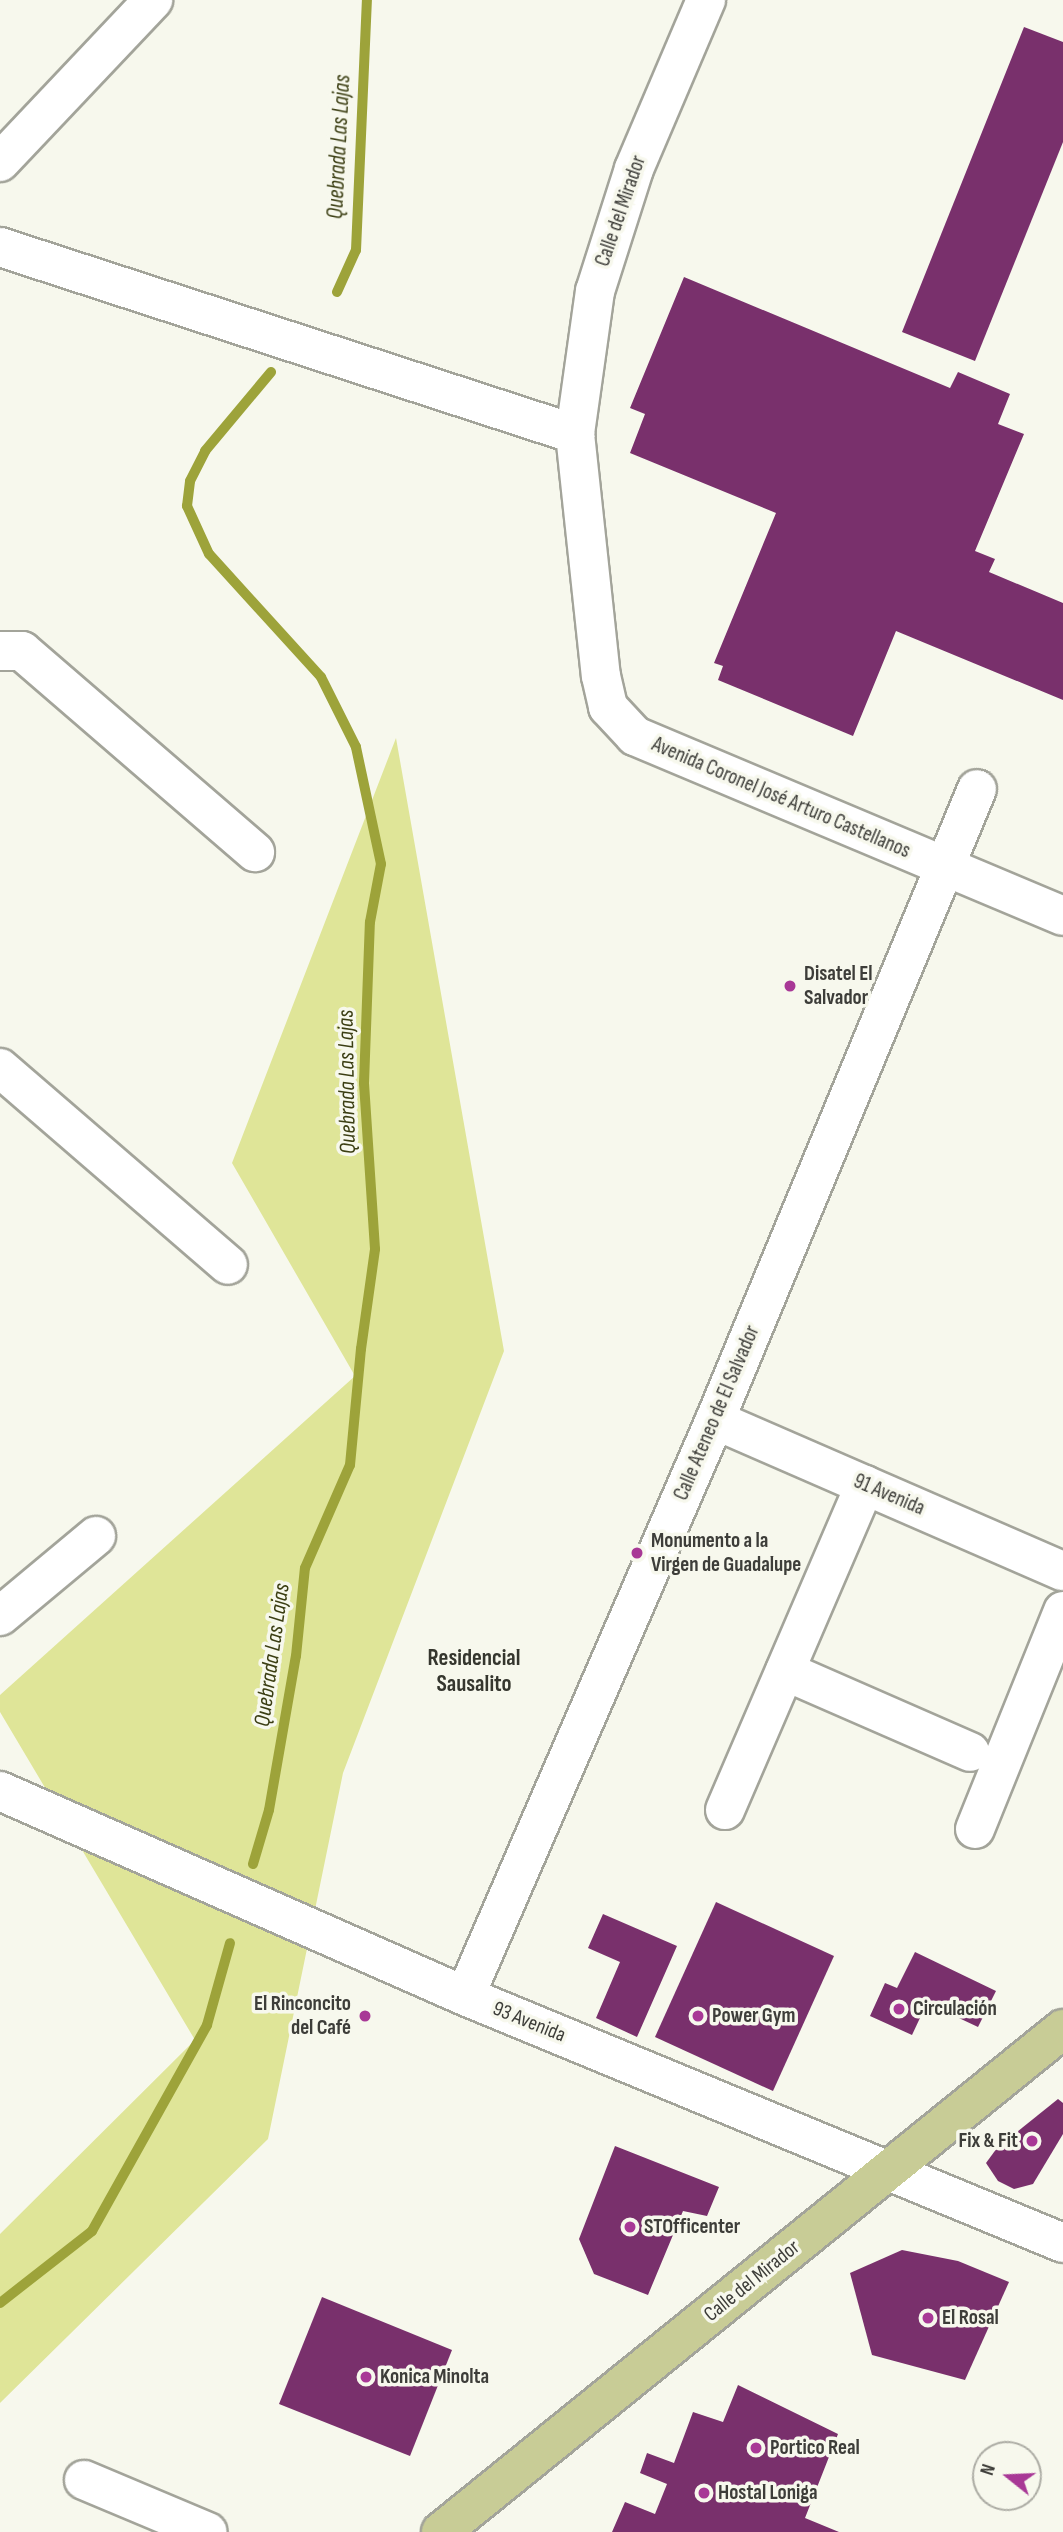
<!DOCTYPE html>
<html>
<head>
<meta charset="utf-8">
<style>
	body { margin:0 }
	#map { position:relative; width:1063px; height:2532px; overflow:hidden; background:#f7f8ed; font-family:"Sofia Sans Condensed",sans-serif }
	div>[style] { position:absolute }
	.green>* { inset:0; background:#dfe598 }
	.stream>* { height:10px; margin:-5px; padding:0 5px; transform-origin:5px; border-radius:5px; background:#9da33a }
	.building>* { inset:0; background:#79306c }
	.roads { filter:drop-shadow(2px 0 #a3a49a) drop-shadow(-2px 0 #a3a49a) drop-shadow(0 2px #a3a49a) drop-shadow(0 -2px #a3a49a) }
	.minor>* { height:38px; margin:-19px; padding:0 19px; transform-origin:19px; border-radius:19px; background:#fff }
	.major>* { height:38px; margin:-19px; padding:0 19px; transform-origin:19px; border-radius:19px; background:#c8cc96 }
	.dots>* { width:19px; height:19px; translate:-50% -50%; box-sizing:border-box; border:4px solid #f7f8ed; border-radius:50% }
	span { translate:-50% -50%; white-space:nowrap; text-align:center; line-height:1.15; -webkit-text-stroke:7px #f7f8ed; paint-order:stroke }
	.street-label { font-size:21px; color:#3d3d39 }
	.poi-label { font-size:21px; color:#3d3d39; font-weight:700 }
	.left { translate:0 -50%; text-align:left }
	.right { translate:-100% -50%; text-align:right }
	.water-label { font-size:23px; color:#3b3e13; font-style:italic }
	.neighbourhood-label { font-size:23px; color:#35362e; font-weight:700 }
	.north { position:absolute; left:972px; top:2441px; width:70px; height:70px; box-sizing:border-box; background:#f7f8ed; border:2px solid #adada5; border-radius:50%; rotate:288deg; font-size:19px; font-weight:700; line-height:28px; text-align:center; color:#3d3d39 }
	.north::after { content:''; display:block; margin:auto; width:24px; height:32px; background:#a83896; clip-path:polygon(50% 0,100% 100%,50% 72%,0 100%) }
</style>
</head>
<body>
<div id="map">
	<div class="green">
		<i style="clip-path:polygon(396px 738px,504px 1351px,343px 1773px,268px 2139px,0 2403px,0 2234px,195px 2040px,0 1712px,0 1695px,355px 1376px,232px 1163px)"></i>
	</div>
	<div class="stream">
		<i style="left:337px;top:292px;width:46px;rotate:-65.7deg"></i>
		<i style="left:356px;top:250px;width:250px;rotate:-87.5deg"></i>
		<i style="left:253px;top:1864px;width:56px;rotate:-73.5deg"></i>
		<i style="left:269px;top:1810px;width:156px;rotate:-80.1deg"></i>
		<i style="left:296px;top:1656px;width:88px;rotate:-84.2deg"></i>
		<i style="left:305px;top:1568px;width:112px;rotate:-66.4deg"></i>
		<i style="left:350px;top:1465px;width:117px;rotate:-84.6deg"></i>
		<i style="left:361px;top:1349px;width:101px;rotate:-82deg"></i>
		<i style="left:375px;top:1249px;width:166px;rotate:-93.8deg"></i>
		<i style="left:364px;top:1083px;width:161px;rotate:-87.9deg"></i>
		<i style="left:370px;top:922px;width:59px;rotate:-79.3deg"></i>
		<i style="left:381px;top:864px;width:120px;rotate:-102.1deg"></i>
		<i style="left:356px;top:747px;width:78px;rotate:-116.6deg"></i>
		<i style="left:321px;top:677px;width:166px;rotate:-132.3deg"></i>
		<i style="left:209px;top:554px;width:53px;rotate:-114.6deg"></i>
		<i style="left:187px;top:506px;width:25px;rotate:-83deg"></i>
		<i style="left:190px;top:481px;width:34px;rotate:-63deg"></i>
		<i style="left:205px;top:451px;width:103px;rotate:-50.1deg"></i>
		<i style="left:0;top:2303px;width:117px;rotate:-38deg"></i>
		<i style="left:92px;top:2231px;width:236px;rotate:-60.8deg"></i>
		<i style="left:207px;top:2025px;width:85px;rotate:-74.3deg"></i>
	</div>
	<div class="building">
		<i style="clip-path:polygon(1024px 27px,1063px 42px,1063px 142px,975px 361px,902px 332px)"></i>
		<i style="clip-path:polygon(684px 277px,950px 388px,958px 372px,1010px 394px,998px 424px,1024px 434px,975px 551px,995px 559px,989px 572px,1063px 603px,1063px 700px,896px 631px,853px 736px,718px 680px,723px 666px,714px 663px,776px 513px,630px 453px,645px 414px,630px 408px)"></i>
		<i style="clip-path:polygon(716px 1902px,834px 1956px,773px 2091px,655px 2037px)"></i>
		<i style="clip-path:polygon(603px 1914px,677px 1946px,637px 2037px,596px 2018px,620px 1962px,588px 1948px)"></i>
		<i style="clip-path:polygon(915px 1952px,996px 1991px,978px 2027px,927px 2003px,912px 2035px,870px 2016px,885px 1983px,897px 1988px)"></i>
		<i style="clip-path:polygon(1058px 2099px,1063px 2103px,1063px 2134px,1033px 2184px,1014px 2189px,998px 2181px,986px 2163px,997px 2148px)"></i>
		<i style="clip-path:polygon(615px 2146px,719px 2187px,707px 2216px,683px 2211px,648px 2295px,594px 2274px,579px 2239px)"></i>
		<i style="clip-path:polygon(902px 2250px,958px 2261px,1009px 2282px,965px 2380px,872px 2355px,850px 2273px)"></i>
		<i style="clip-path:polygon(322px 2297px,452px 2350px,410px 2456px,279px 2404px)"></i>
		<i style="clip-path:polygon(738px 2385px,838px 2434px,805px 2518px,839px 2532px,612px 2532px,625px 2502px,655px 2514px,667px 2484px,640px 2473px,647px 2453px,674px 2463px,693px 2412px,723px 2422px)"></i>
	</div>
	<div class="roads">
		<div class="minor">
			<i style="left:706px;top:0;width:184px;rotate:113.1deg"></i>
			<i style="left:634px;top:169px;width:128px;rotate:107.7deg"></i>
			<i style="left:595px;top:291px;width:144px;rotate:98deg"></i>
			<i style="left:575px;top:434px;width:243px;rotate:83.9deg"></i>
			<i style="left:601px;top:676px;width:32px;rotate:77deg"></i>
			<i style="left:608px;top:707px;width:40px;rotate:47deg"></i>
			<i style="left:635px;top:736px;width:464px;rotate:22.8deg"></i>
			<i style="left:0;top:162px;width:223px;rotate:-46.6deg"></i>
			<i style="left:0;top:247px;width:605px;rotate:18.02deg"></i>
			<i style="left:0;top:651px;width:22px"></i>
			<i style="left:22px;top:651px;width:308px;rotate:40.8deg"></i>
			<i style="left:0;top:1068px;width:301px;rotate:40.8deg"></i>
			<i style="left:715px;top:1420px;width:379px;rotate:23.5deg"></i>
			<i style="left:0;top:1616px;width:125px;rotate:-39.8deg"></i>
			<i style="left:785px;top:1671px;width:202px;rotate:23.6deg"></i>
			<i style="left:0;top:1791px;width:508px;rotate:23.79deg"></i>
			<i style="left:465px;top:1996px;width:647px;rotate:22.44deg"></i>
			<i style="left:725px;top:1810px;width:354px;rotate:-66.7deg"></i>
			<i style="left:975px;top:1829px;width:235px;rotate:-68deg"></i>
			<i style="left:465px;top:1996px;width:628px;rotate:-66.54deg"></i>
			<i style="left:715px;top:1420px;width:683px;rotate:-67.45deg"></i>
			<i style="left:84px;top:2480px;width:134px;rotate:22.8deg"></i>
		</div>
		<div class="major">
			<i style="left:441px;top:2532px;width:800px;rotate:-38.96deg"></i>
		</div>
	</div>
	<div class="dots">
		<i style="left:790px;top:986px;background:#a83896"></i>
		<i style="left:637px;top:1553px;background:#a83896"></i>
		<i style="left:899px;top:2009px;background:#a83896"></i>
		<i style="left:365px;top:2016px;background:#a83896"></i>
		<i style="left:698px;top:2016px;background:#a83896"></i>
		<i style="left:1032px;top:2141px;background:#a83896"></i>
		<i style="left:630px;top:2227px;background:#a83896"></i>
		<i style="left:928px;top:2318px;background:#a83896"></i>
		<i style="left:366px;top:2377px;background:#a83896"></i>
		<i style="left:756px;top:2448px;background:#a83896"></i>
		<i style="left:704px;top:2493px;background:#a83896"></i>
	</div>
	<div class="street-label">
		<span style="left:621px;top:211px;rotate:-71deg">Calle del Mirador</span>
		<span style="left:781px;top:798px;rotate:23deg">Avenida Coronel José Arturo Castellanos</span>
		<span style="left:717px;top:1413px;rotate:-67deg">Calle Ateneo de El Salvador</span>
		<span style="left:889px;top:1495px;rotate:23deg">91 Avenida</span>
		<span style="left:529px;top:2022px;rotate:22deg">93 Avenida</span>
		<span style="left:752px;top:2281px;rotate:-39deg">Calle del Mirador</span>
	</div>
	<div class="poi-label">
		<span class="left" style="left:804px;top:986px">Disatel El<br>Salvador</span>
		<span class="left" style="left:651px;top:1553px">Monumento a la<br>Virgen de Guadalupe</span>
		<span class="right" style="left:351px;top:2016px">El Rinconcito<br>del Café</span>
		<span class="left" style="left:913px;top:2009px">Circulación</span>
		<span class="left" style="left:712px;top:2016px">Power Gym</span>
		<span class="right" style="left:1018px;top:2141px">Fix &amp; Fit</span>
		<span class="left" style="left:644px;top:2227px">STOfficenter</span>
		<span class="left" style="left:942px;top:2318px">El Rosal</span>
		<span class="left" style="left:380px;top:2377px">Konica Minolta</span>
		<span class="left" style="left:770px;top:2448px">Portico Real</span>
		<span class="left" style="left:718px;top:2493px">Hostal Loniga</span>
	</div>
	<div class="water-label">
		<span style="left:339px;top:147px;rotate:-87deg">Quebrada Las Lajas</span>
		<span style="left:347px;top:1082px;rotate:-91deg">Quebrada Las Lajas</span>
		<span style="left:272px;top:1655px;rotate:-82deg">Quebrada Las Lajas</span>
	</div>
	<div class="neighbourhood-label">
		<span style="left:474px;top:1671px">Residencial<br>Sausalito</span>
	</div>
	<div class="north">N</div>
</div>
</body>
</html>
